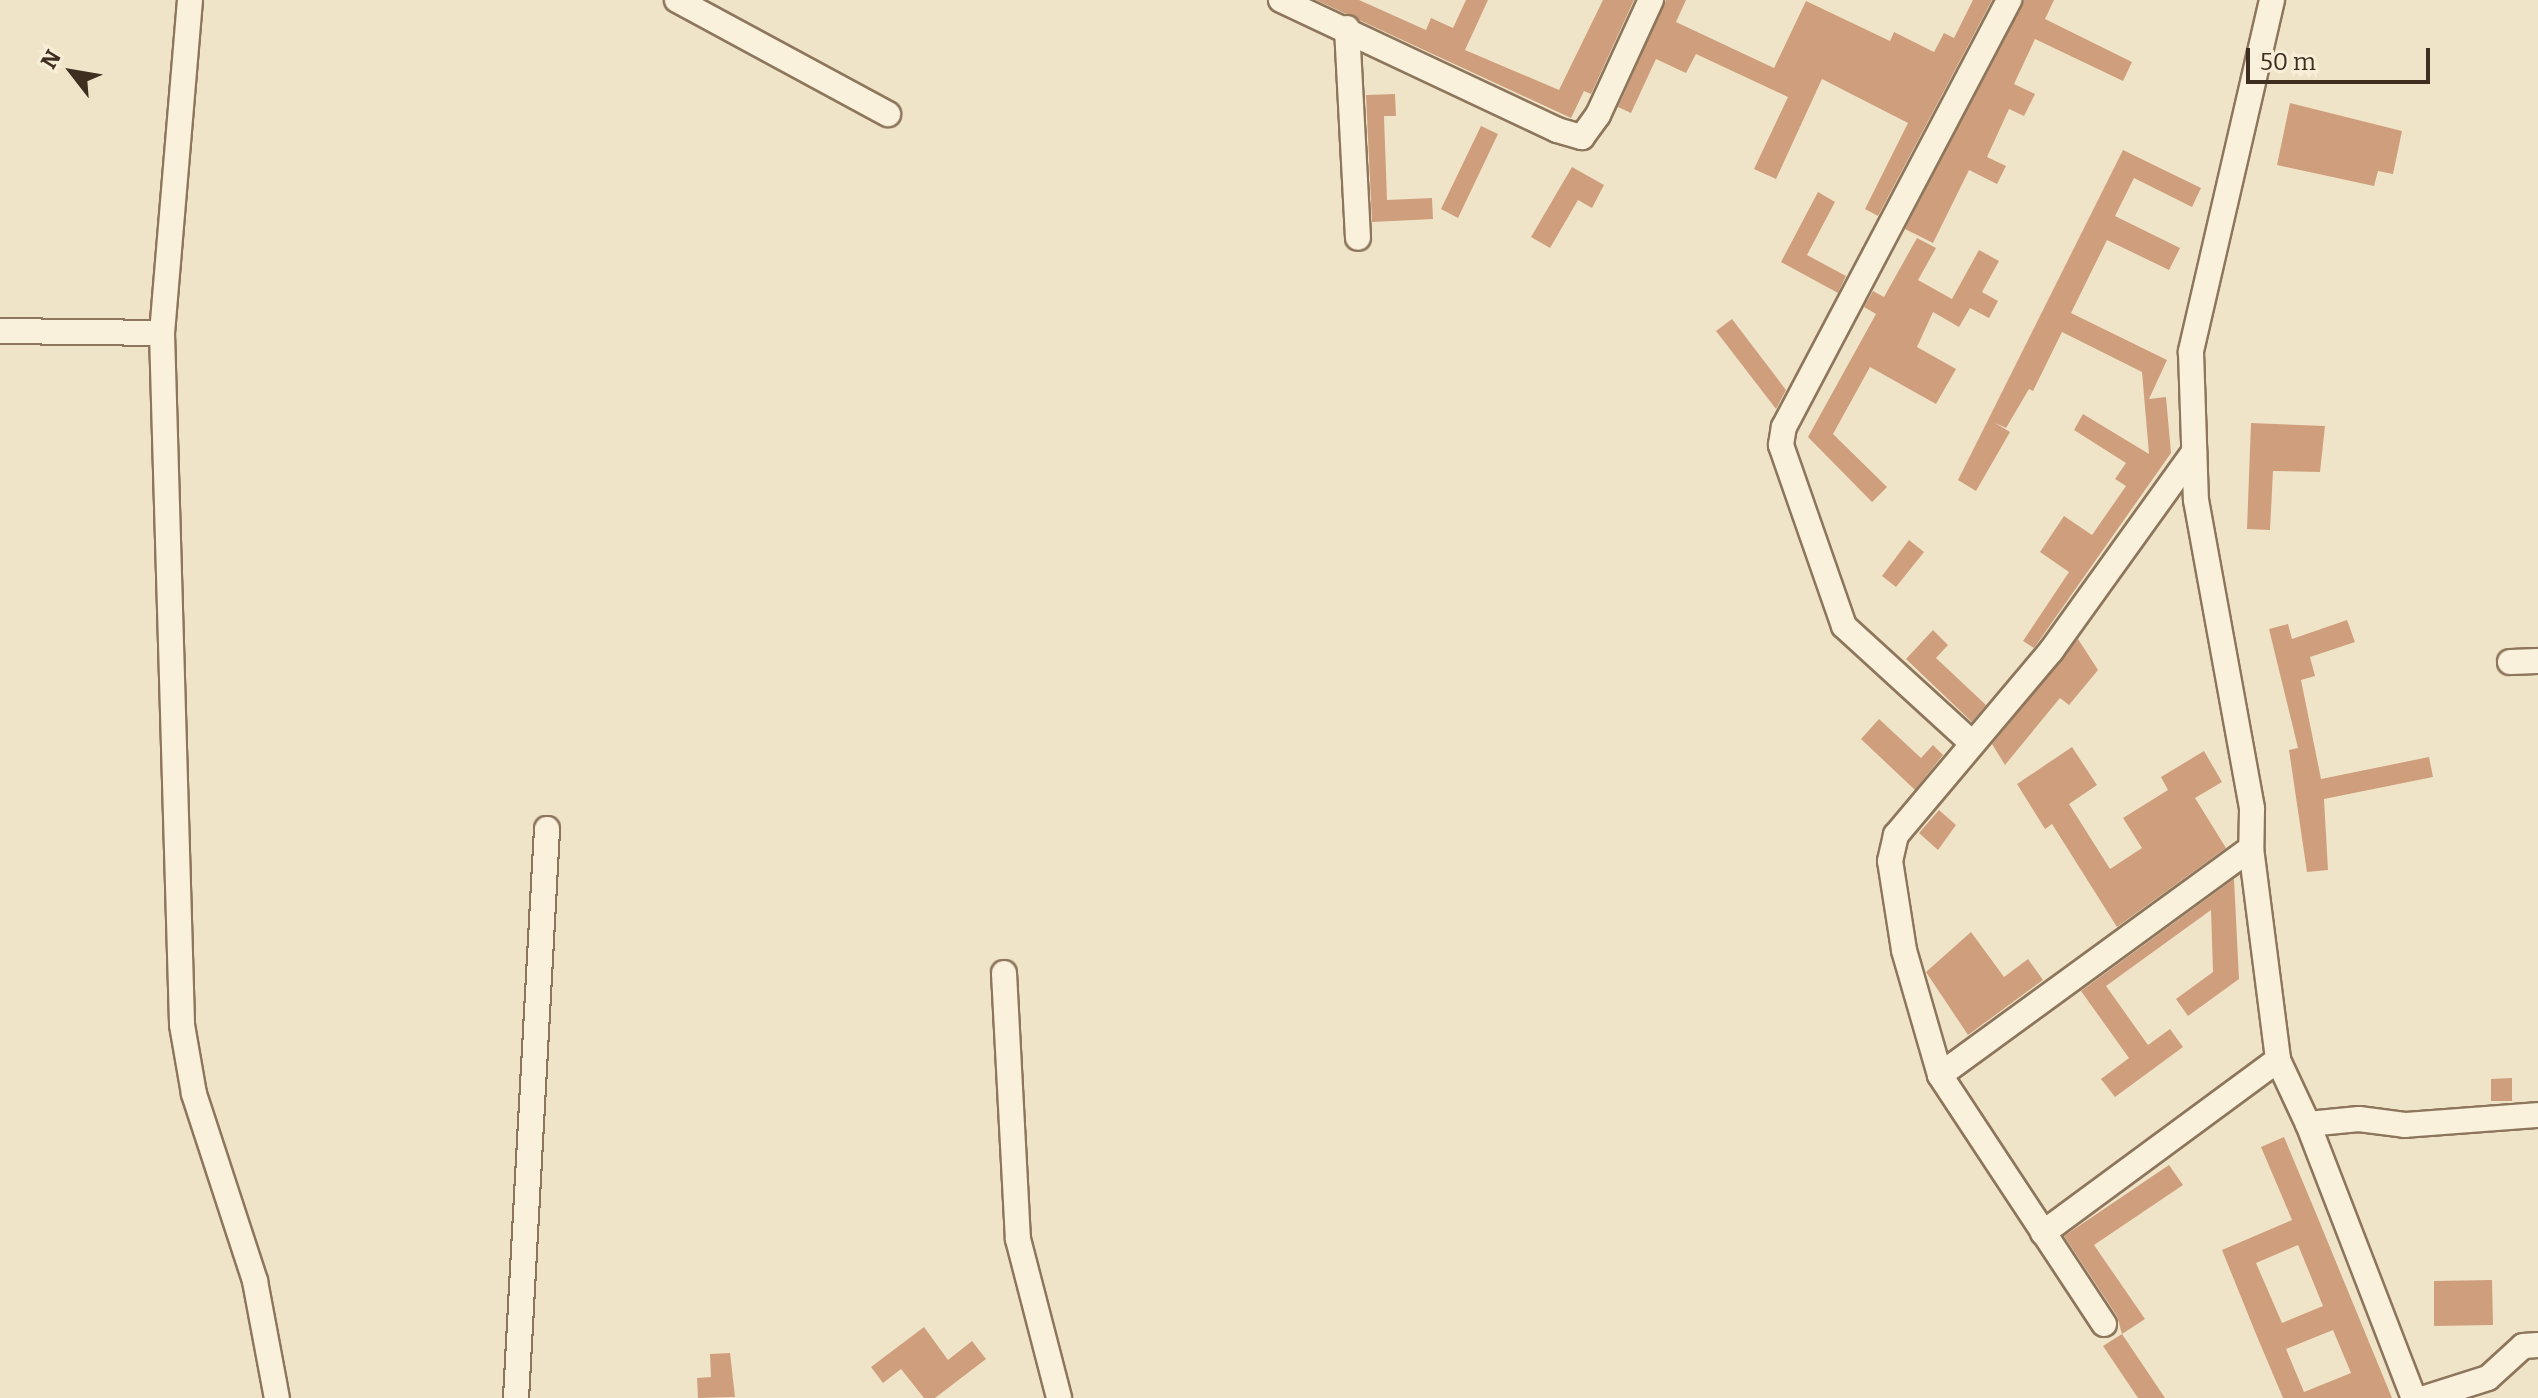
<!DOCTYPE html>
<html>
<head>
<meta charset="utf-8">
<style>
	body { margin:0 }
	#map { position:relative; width:2538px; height:1398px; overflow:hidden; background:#f0e4c8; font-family:Bitter,serif }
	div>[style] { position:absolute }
	.building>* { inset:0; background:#cf9f7d }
	.roads { filter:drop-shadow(2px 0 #8d765c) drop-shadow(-2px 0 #8d765c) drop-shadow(0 2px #8d765c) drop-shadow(0 -2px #8d765c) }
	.minor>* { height:24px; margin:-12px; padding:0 12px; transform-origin:12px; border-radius:12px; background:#faf1dc }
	span { translate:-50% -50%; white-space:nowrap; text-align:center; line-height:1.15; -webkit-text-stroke:6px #f7eed8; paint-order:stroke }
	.north { position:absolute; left:32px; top:32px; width:80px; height:80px; -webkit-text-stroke:6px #f7eed8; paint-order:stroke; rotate:301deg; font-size:22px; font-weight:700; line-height:32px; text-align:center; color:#3d2e20 }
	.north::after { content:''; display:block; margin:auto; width:28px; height:36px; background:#3d2e20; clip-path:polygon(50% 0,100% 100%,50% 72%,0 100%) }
	.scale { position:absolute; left:2246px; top:48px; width:184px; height:36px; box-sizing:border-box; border:4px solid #3d2e20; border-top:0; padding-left:10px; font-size:24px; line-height:28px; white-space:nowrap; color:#3d2e20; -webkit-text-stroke:6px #f7eed8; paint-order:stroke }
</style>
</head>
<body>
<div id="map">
	<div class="building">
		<i style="clip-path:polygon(1316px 0,1359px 0,1426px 30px,1431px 18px,1453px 28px,1466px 0,1488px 0,1465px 50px,1559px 90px,1603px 0,1634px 0,1591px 94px,1584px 91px,1571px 118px)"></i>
		<i style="clip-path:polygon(1666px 0,1686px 0,1676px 22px,1774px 68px,1806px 1px,1890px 41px,1894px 32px,1934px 52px,1944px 33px,1954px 38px,1973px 0,1992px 0,1878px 216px,1865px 209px,1908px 123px,1822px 79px,1776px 179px,1754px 169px,1788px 97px,1696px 54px,1686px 73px,1656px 59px,1631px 113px,1618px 107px)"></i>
		<i style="clip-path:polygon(2024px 0,2054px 0,2045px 19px,2132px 62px,2123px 81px,2035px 39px,2014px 84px,2035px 94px,2024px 116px,2009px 109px,1987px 157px,2006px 166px,1997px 184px,1969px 170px,1933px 243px,1905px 229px)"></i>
		<i style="clip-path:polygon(1395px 94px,1396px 116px,1384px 116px,1387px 200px,1432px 198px,1433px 219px,1372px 222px,1366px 95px)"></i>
		<i style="clip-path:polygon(2290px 103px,2402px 131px,2393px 174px,2378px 171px,2374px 186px,2277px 165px)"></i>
		<i style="clip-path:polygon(1481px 126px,1498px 134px,1458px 218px,1441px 209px)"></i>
		<i style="clip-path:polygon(2123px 150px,2201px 188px,2192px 207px,2134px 178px,2115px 216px,2180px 248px,2169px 270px,2107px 240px,2071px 313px,2167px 360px,2149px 399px,2166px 397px,2171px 453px,2034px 648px,2023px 641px,2069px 572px,2040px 552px,2064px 516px,2092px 535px,2126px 486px,2115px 479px,2126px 463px,2074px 430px,2083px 414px,2149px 454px,2142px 372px,2062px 332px,2033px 391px,2029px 389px,2006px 428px,1995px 423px,2010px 432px,1976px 491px,1958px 480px)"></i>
		<i style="clip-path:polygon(1572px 167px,1604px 185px,1592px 208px,1578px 200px,1550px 248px,1531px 237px)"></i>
		<i style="clip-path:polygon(1818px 192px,1835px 202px,1807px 255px,1846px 276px,1838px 293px,1781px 262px)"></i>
		<i style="clip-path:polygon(1917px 238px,1936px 248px,1918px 280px,1952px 299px,1979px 250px,1999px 261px,1982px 292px,1998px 301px,1989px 318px,1970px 308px,1959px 327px,1933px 312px,1917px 347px,1956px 369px,1936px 404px,1870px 367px,1833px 434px,1887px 487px,1872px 502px,1808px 437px,1876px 314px,1864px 307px,1873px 291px,1884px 297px)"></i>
		<i style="clip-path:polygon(1732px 319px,1786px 390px,1776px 409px,1716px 331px)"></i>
		<i style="clip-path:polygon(2251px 423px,2325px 426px,2320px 472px,2273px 471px,2270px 530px,2247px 529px)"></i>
		<i style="clip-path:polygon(1909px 540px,1924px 552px,1896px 587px,1882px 576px)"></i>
		<i style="clip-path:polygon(2347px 620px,2355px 642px,2310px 657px,2315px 676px,2301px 680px,2321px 779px,2429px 757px,2433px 777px,2324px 799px,2328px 870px,2307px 872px,2289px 750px,2298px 748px,2269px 629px,2288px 624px,2292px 639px)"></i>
		<i style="clip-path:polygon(1933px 630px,1948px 645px,1936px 658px,1986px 705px,1972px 722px,1906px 659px)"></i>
		<i style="clip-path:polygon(2078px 639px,2098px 670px,2069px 705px,2060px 698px,2005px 765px,1992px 744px)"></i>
		<i style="clip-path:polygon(1879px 719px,1921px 758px,1933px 745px,1943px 755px,1915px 790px,1861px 739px)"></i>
		<i style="clip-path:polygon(2072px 747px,2097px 785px,2069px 804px,2110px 869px,2142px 848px,2123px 818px,2168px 790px,2161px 777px,2204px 751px,2222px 782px,2195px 798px,2226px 848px,2117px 927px,2052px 824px,2045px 829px,2017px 784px)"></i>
		<i style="clip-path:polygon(1939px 810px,1956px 825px,1938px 850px,1919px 833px)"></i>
		<i style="clip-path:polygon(2234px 879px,2239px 979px,2188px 1016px,2176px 999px,2213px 972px,2211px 910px,2106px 986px,2148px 1045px,2170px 1029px,2183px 1047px,2115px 1097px,2101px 1079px,2129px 1058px,2081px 991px)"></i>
		<i style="clip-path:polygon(1971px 932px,2004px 977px,2028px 959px,2043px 980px,1968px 1035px,1926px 972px)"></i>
		<i style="clip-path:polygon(2512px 1078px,2512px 1101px,2491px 1101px,2491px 1079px)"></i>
		<i style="clip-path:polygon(evenodd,2284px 1137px,2315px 1211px,2392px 1398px,2283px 1398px,2256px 1334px,2222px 1250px,2292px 1220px,2261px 1147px,2284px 1137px,2298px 1245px,2323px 1306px,2282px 1323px,2256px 1263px,2298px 1245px,2284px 1137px,2333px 1330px,2351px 1373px,2304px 1392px,2286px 1349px,2333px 1330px)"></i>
		<i style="clip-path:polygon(2169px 1165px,2183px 1185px,2094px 1245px,2145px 1319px,2122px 1334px,2117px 1316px,2064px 1236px)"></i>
		<i style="clip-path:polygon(2492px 1280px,2493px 1325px,2434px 1326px,2434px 1281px)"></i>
		<i style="clip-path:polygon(924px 1327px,948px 1360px,972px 1341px,986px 1359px,935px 1398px,924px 1398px,901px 1369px,883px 1383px,871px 1367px)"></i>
		<i style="clip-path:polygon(2122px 1334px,2165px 1398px,2138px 1398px,2103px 1346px)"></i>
		<i style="clip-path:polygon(730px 1353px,735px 1397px,698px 1398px,697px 1378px,711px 1377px,710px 1354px)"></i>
	</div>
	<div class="roads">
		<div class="minor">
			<i style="left:190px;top:0;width:334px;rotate:94.8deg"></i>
			<i style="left:162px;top:333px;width:692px;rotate:88.34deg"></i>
			<i style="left:182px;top:1025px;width:70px;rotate:80.1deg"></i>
			<i style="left:194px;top:1094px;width:197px;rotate:71.9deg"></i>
			<i style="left:255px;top:1281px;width:119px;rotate:79.4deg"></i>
			<i style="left:677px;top:0;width:240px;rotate:28.4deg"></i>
			<i style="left:1281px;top:0;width:305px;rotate:25.2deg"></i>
			<i style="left:1557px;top:130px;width:26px;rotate:16deg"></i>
			<i style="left:1582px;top:137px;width:27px;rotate:-54deg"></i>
			<i style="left:1598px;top:115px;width:127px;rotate:-65.3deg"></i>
			<i style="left:2272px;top:0;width:361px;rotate:103deg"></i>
			<i style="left:2191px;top:352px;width:148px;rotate:88.1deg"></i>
			<i style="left:2196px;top:500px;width:314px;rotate:79.7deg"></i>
			<i style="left:2252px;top:809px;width:39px;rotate:91deg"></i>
			<i style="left:2251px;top:848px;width:214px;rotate:82.7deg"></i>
			<i style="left:2278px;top:1060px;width:71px;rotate:64.9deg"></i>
			<i style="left:2308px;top:1124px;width:294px;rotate:68.9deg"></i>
			<i style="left:1347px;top:28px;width:210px;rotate:87deg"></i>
			<i style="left:0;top:331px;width:162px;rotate:0.7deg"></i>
			<i style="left:2510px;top:662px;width:28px;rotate:-2deg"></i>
			<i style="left:1972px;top:743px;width:173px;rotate:-137.6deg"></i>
			<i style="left:1844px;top:626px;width:192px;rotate:-109.2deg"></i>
			<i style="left:1781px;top:445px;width:18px;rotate:-81deg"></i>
			<i style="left:1784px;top:427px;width:483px;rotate:-62.2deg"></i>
			<i style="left:1004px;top:973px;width:266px;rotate:87deg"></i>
			<i style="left:1018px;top:1239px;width:164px;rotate:75.5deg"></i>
			<i style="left:1940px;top:1075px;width:385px;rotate:-36.1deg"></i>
			<i style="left:2308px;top:1124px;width:51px;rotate:-5.6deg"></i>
			<i style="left:2359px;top:1119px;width:46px;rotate:7.4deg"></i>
			<i style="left:2405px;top:1125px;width:133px;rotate:-4.3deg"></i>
			<i style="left:2043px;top:1233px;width:292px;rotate:-36.4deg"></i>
			<i style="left:2104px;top:1324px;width:298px;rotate:-123.4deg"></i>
			<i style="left:1940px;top:1075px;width:130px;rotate:-106.1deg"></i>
			<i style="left:1904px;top:950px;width:90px;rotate:-98.9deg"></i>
			<i style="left:1890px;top:861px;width:27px;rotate:-77deg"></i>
			<i style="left:1896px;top:835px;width:241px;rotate:-49.9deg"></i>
			<i style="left:2051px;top:651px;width:245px;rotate:-54.3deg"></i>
			<i style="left:516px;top:1398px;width:570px;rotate:-86.88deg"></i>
			<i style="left:2425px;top:1398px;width:66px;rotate:-17.6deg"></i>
			<i style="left:2488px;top:1378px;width:47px;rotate:-42.4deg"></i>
			<i style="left:2523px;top:1346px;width:15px;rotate:-4deg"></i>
		</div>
	</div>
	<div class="north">N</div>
	<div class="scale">50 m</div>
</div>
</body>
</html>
